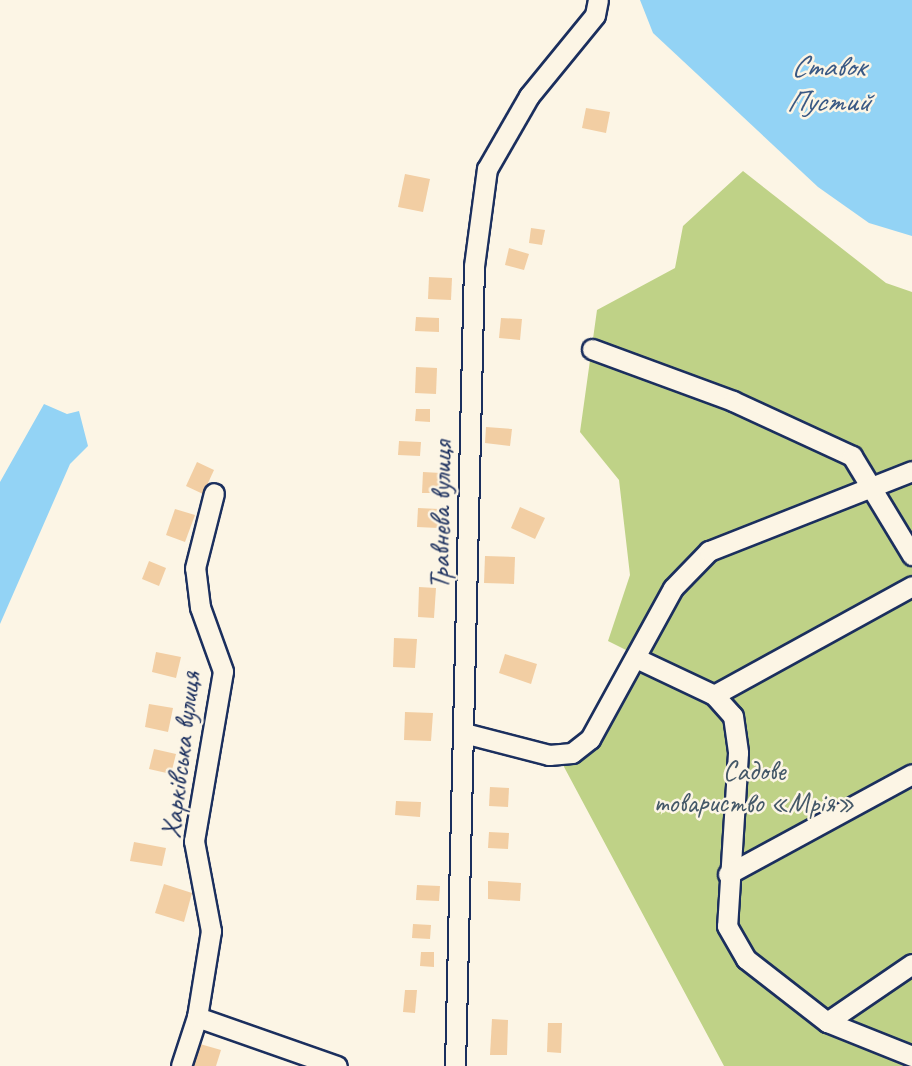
<!DOCTYPE html>
<html>
<head>
<meta charset="utf-8">
<style>
	body { margin:0 }
	#map { position:relative; width:912px; height:1066px; overflow:hidden; background:#fcf5e5; font-family:Caveat,sans-serif }
	div>[style] { position:absolute }
	.green>* { inset:0; background:#bfd287 }
	.water>* { inset:0; background:#93d3f5 }
	.building>* { inset:0; background:#f2cea3 }
	.roads { filter:drop-shadow(2px 0 #1b2f5e) drop-shadow(-2px 0 #1b2f5e) drop-shadow(0 2px #1b2f5e) drop-shadow(0 -2px #1b2f5e) }
	.minor>* { height:19px; margin:-9.5px; padding:0 9.5px; transform-origin:9.5px; border-radius:9.5px; background:#fcf5e5 }
	span { translate:-50% -50%; white-space:nowrap; text-align:center; line-height:1.15; -webkit-text-stroke:5px #fcf5e5; paint-order:stroke }
	.street-label { font-size:28px; color:#1b2f5e }
	.park-label { font-size:28px; color:#445868 }
	.water-label { font-size:30px; color:#395884; font-style:italic }
</style>
</head>
<body>
<div id="map">
	<div class="green">
		<i style="clip-path:polygon(743px 171px,886px 283px,912px 292px,912px 1066px,724px 1066px,563px 765px,591px 749px,626px 694px,609px 682px,630px 652px,608px 641px,630px 575px,619px 480px,580px 432px,597px 310px,675px 268px,683px 226px)"></i>
	</div>
	<div class="water">
		<i style="clip-path:polygon(640px 0,912px 0,912px 236px,869px 223px,818px 187px,653px 33px)"></i>
		<i style="clip-path:polygon(44px 404px,67px 414px,79px 411px,88px 446px,70px 464px,0 624px,0 482px)"></i>
	</div>
	<div class="building">
		<i style="clip-path:polygon(586px 108px,610px 112px,606px 133px,582px 128px)"></i>
		<i style="clip-path:polygon(405px 174px,430px 179px,423px 212px,398px 207px)"></i>
		<i style="clip-path:polygon(531px 228px,545px 230px,542px 245px,529px 243px)"></i>
		<i style="clip-path:polygon(509px 248px,529px 254px,524px 270px,505px 265px)"></i>
		<i style="clip-path:polygon(429px 277px,452px 278px,451px 300px,428px 299px)"></i>
		<i style="clip-path:polygon(416px 317px,439px 318px,439px 332px,415px 331px)"></i>
		<i style="clip-path:polygon(501px 318px,522px 319px,520px 340px,499px 338px)"></i>
		<i style="clip-path:polygon(416px 367px,437px 368px,436px 394px,415px 393px)"></i>
		<i style="clip-path:polygon(416px 409px,430px 409px,430px 422px,415px 421px)"></i>
		<i style="clip-path:polygon(486px 427px,512px 429px,510px 446px,485px 443px)"></i>
		<i style="clip-path:polygon(399px 441px,421px 442px,420px 456px,398px 455px)"></i>
		<i style="clip-path:polygon(197px 462px,214px 470px,203px 494px,186px 486px)"></i>
		<i style="clip-path:polygon(423px 472px,441px 473px,440px 493px,422px 493px)"></i>
		<i style="clip-path:polygon(520px 507px,545px 518px,535px 539px,511px 528px)"></i>
		<i style="clip-path:polygon(418px 508px,439px 509px,438px 528px,417px 527px)"></i>
		<i style="clip-path:polygon(175px 509px,195px 515px,185px 542px,166px 535px)"></i>
		<i style="clip-path:polygon(485px 556px,515px 557px,514px 584px,484px 583px)"></i>
		<i style="clip-path:polygon(149px 561px,166px 568px,159px 586px,142px 579px)"></i>
		<i style="clip-path:polygon(419px 587px,436px 588px,434px 618px,418px 617px)"></i>
		<i style="clip-path:polygon(394px 638px,417px 639px,415px 668px,393px 667px)"></i>
		<i style="clip-path:polygon(156px 652px,181px 657px,176px 678px,152px 672px)"></i>
		<i style="clip-path:polygon(505px 654px,537px 664px,531px 684px,499px 673px)"></i>
		<i style="clip-path:polygon(149px 704px,173px 708px,168px 732px,145px 727px)"></i>
		<i style="clip-path:polygon(405px 712px,433px 713px,431px 741px,404px 740px)"></i>
		<i style="clip-path:polygon(154px 749px,176px 754px,171px 774px,149px 769px)"></i>
		<i style="clip-path:polygon(490px 787px,509px 788px,508px 807px,489px 806px)"></i>
		<i style="clip-path:polygon(396px 801px,421px 802px,420px 817px,395px 815px)"></i>
		<i style="clip-path:polygon(489px 832px,509px 833px,508px 849px,488px 848px)"></i>
		<i style="clip-path:polygon(134px 842px,166px 848px,162px 866px,130px 861px)"></i>
		<i style="clip-path:polygon(488px 881px,521px 883px,520px 901px,488px 899px)"></i>
		<i style="clip-path:polygon(164px 884px,192px 893px,184px 922px,155px 913px)"></i>
		<i style="clip-path:polygon(417px 885px,440px 886px,439px 901px,416px 900px)"></i>
		<i style="clip-path:polygon(413px 924px,431px 925px,430px 939px,412px 938px)"></i>
		<i style="clip-path:polygon(421px 952px,434px 952px,434px 967px,420px 966px)"></i>
		<i style="clip-path:polygon(405px 990px,417px 990px,415px 1013px,403px 1012px)"></i>
		<i style="clip-path:polygon(492px 1019px,508px 1020px,507px 1055px,490px 1055px)"></i>
		<i style="clip-path:polygon(548px 1023px,562px 1023px,561px 1053px,547px 1052px)"></i>
		<i style="clip-path:polygon(200px 1044px,221px 1050px,216px 1066px,193px 1066px)"></i>
	</div>
	<div class="roads">
		<div class="minor">
			<i style="left:592px;top:349px;width:150px;rotate:20.2deg"></i>
			<i style="left:733px;top:401px;width:131px;rotate:24.8deg"></i>
			<i style="left:852px;top:456px;width:116px;rotate:58.8deg"></i>
			<i style="left:638px;top:659px;width:84px;rotate:25.3deg"></i>
			<i style="left:714px;top:695px;width:28px;rotate:48deg"></i>
			<i style="left:733px;top:716px;width:37px;rotate:82deg"></i>
			<i style="left:738px;top:753px;width:173px;rotate:93.6deg"></i>
			<i style="left:727px;top:926px;width:38px;rotate:60deg"></i>
			<i style="left:746px;top:959px;width:103px;rotate:37.9deg"></i>
			<i style="left:827px;top:1022px;width:92px;rotate:21.8deg"></i>
			<i style="left:714px;top:695px;width:226px;rotate:-28.8deg"></i>
			<i style="left:464px;top:733px;width:88px;rotate:14.5deg"></i>
			<i style="left:549px;top:755px;width:23px;rotate:-5deg"></i>
			<i style="left:572px;top:753px;width:23px;rotate:-38deg"></i>
			<i style="left:590px;top:739px;width:172px;rotate:-61.2deg"></i>
			<i style="left:673px;top:588px;width:52px;rotate:-45.8deg"></i>
			<i style="left:709px;top:551px;width:218px;rotate:-21.5deg"></i>
			<i style="left:728px;top:874px;width:209px;rotate:-28.5deg"></i>
			<i style="left:197px;top:1017px;width:148px;rotate:19.3deg"></i>
			<i style="left:827px;top:1022px;width:103px;rotate:-34.3deg"></i>
			<i style="left:181px;top:1066px;width:52px;rotate:-71.9deg"></i>
			<i style="left:197px;top:1017px;width:87px;rotate:-80.8deg"></i>
			<i style="left:211px;top:931px;width:92px;rotate:-100.7deg"></i>
			<i style="left:194px;top:841px;width:172px;rotate:-80.3deg"></i>
			<i style="left:223px;top:671px;width:68px;rotate:-109.8deg"></i>
			<i style="left:200px;top:607px;width:39px;rotate:-97deg"></i>
			<i style="left:195px;top:568px;width:77px;rotate:-75.8deg"></i>
			<i style="left:455px;top:1066px;width:800px;rotate:-88.64deg"></i>
			<i style="left:474px;top:266px;width:98px;rotate:-82.4deg"></i>
			<i style="left:487px;top:169px;width:84px;rotate:-60.1deg"></i>
			<i style="left:529px;top:96px;width:104px;rotate:-50.8deg"></i>
			<i style="left:595px;top:15px;width:15px;rotate:-79deg"></i>
		</div>
	</div>
	<div class="street-label">
		<span style="left:441px;top:515px;rotate:-89deg">Травнева вулиця</span>
		<span style="left:181px;top:755px;rotate:-83deg">Харківська вулиця</span>
	</div>
	<div class="park-label">
		<span style="left:754px;top:787px">Садове<br>товариство «Мрія»</span>
	</div>
	<div class="water-label">
		<span style="left:828px;top:83px">Ставок<br>Пустий</span>
	</div>
</div>
</body>
</html>
